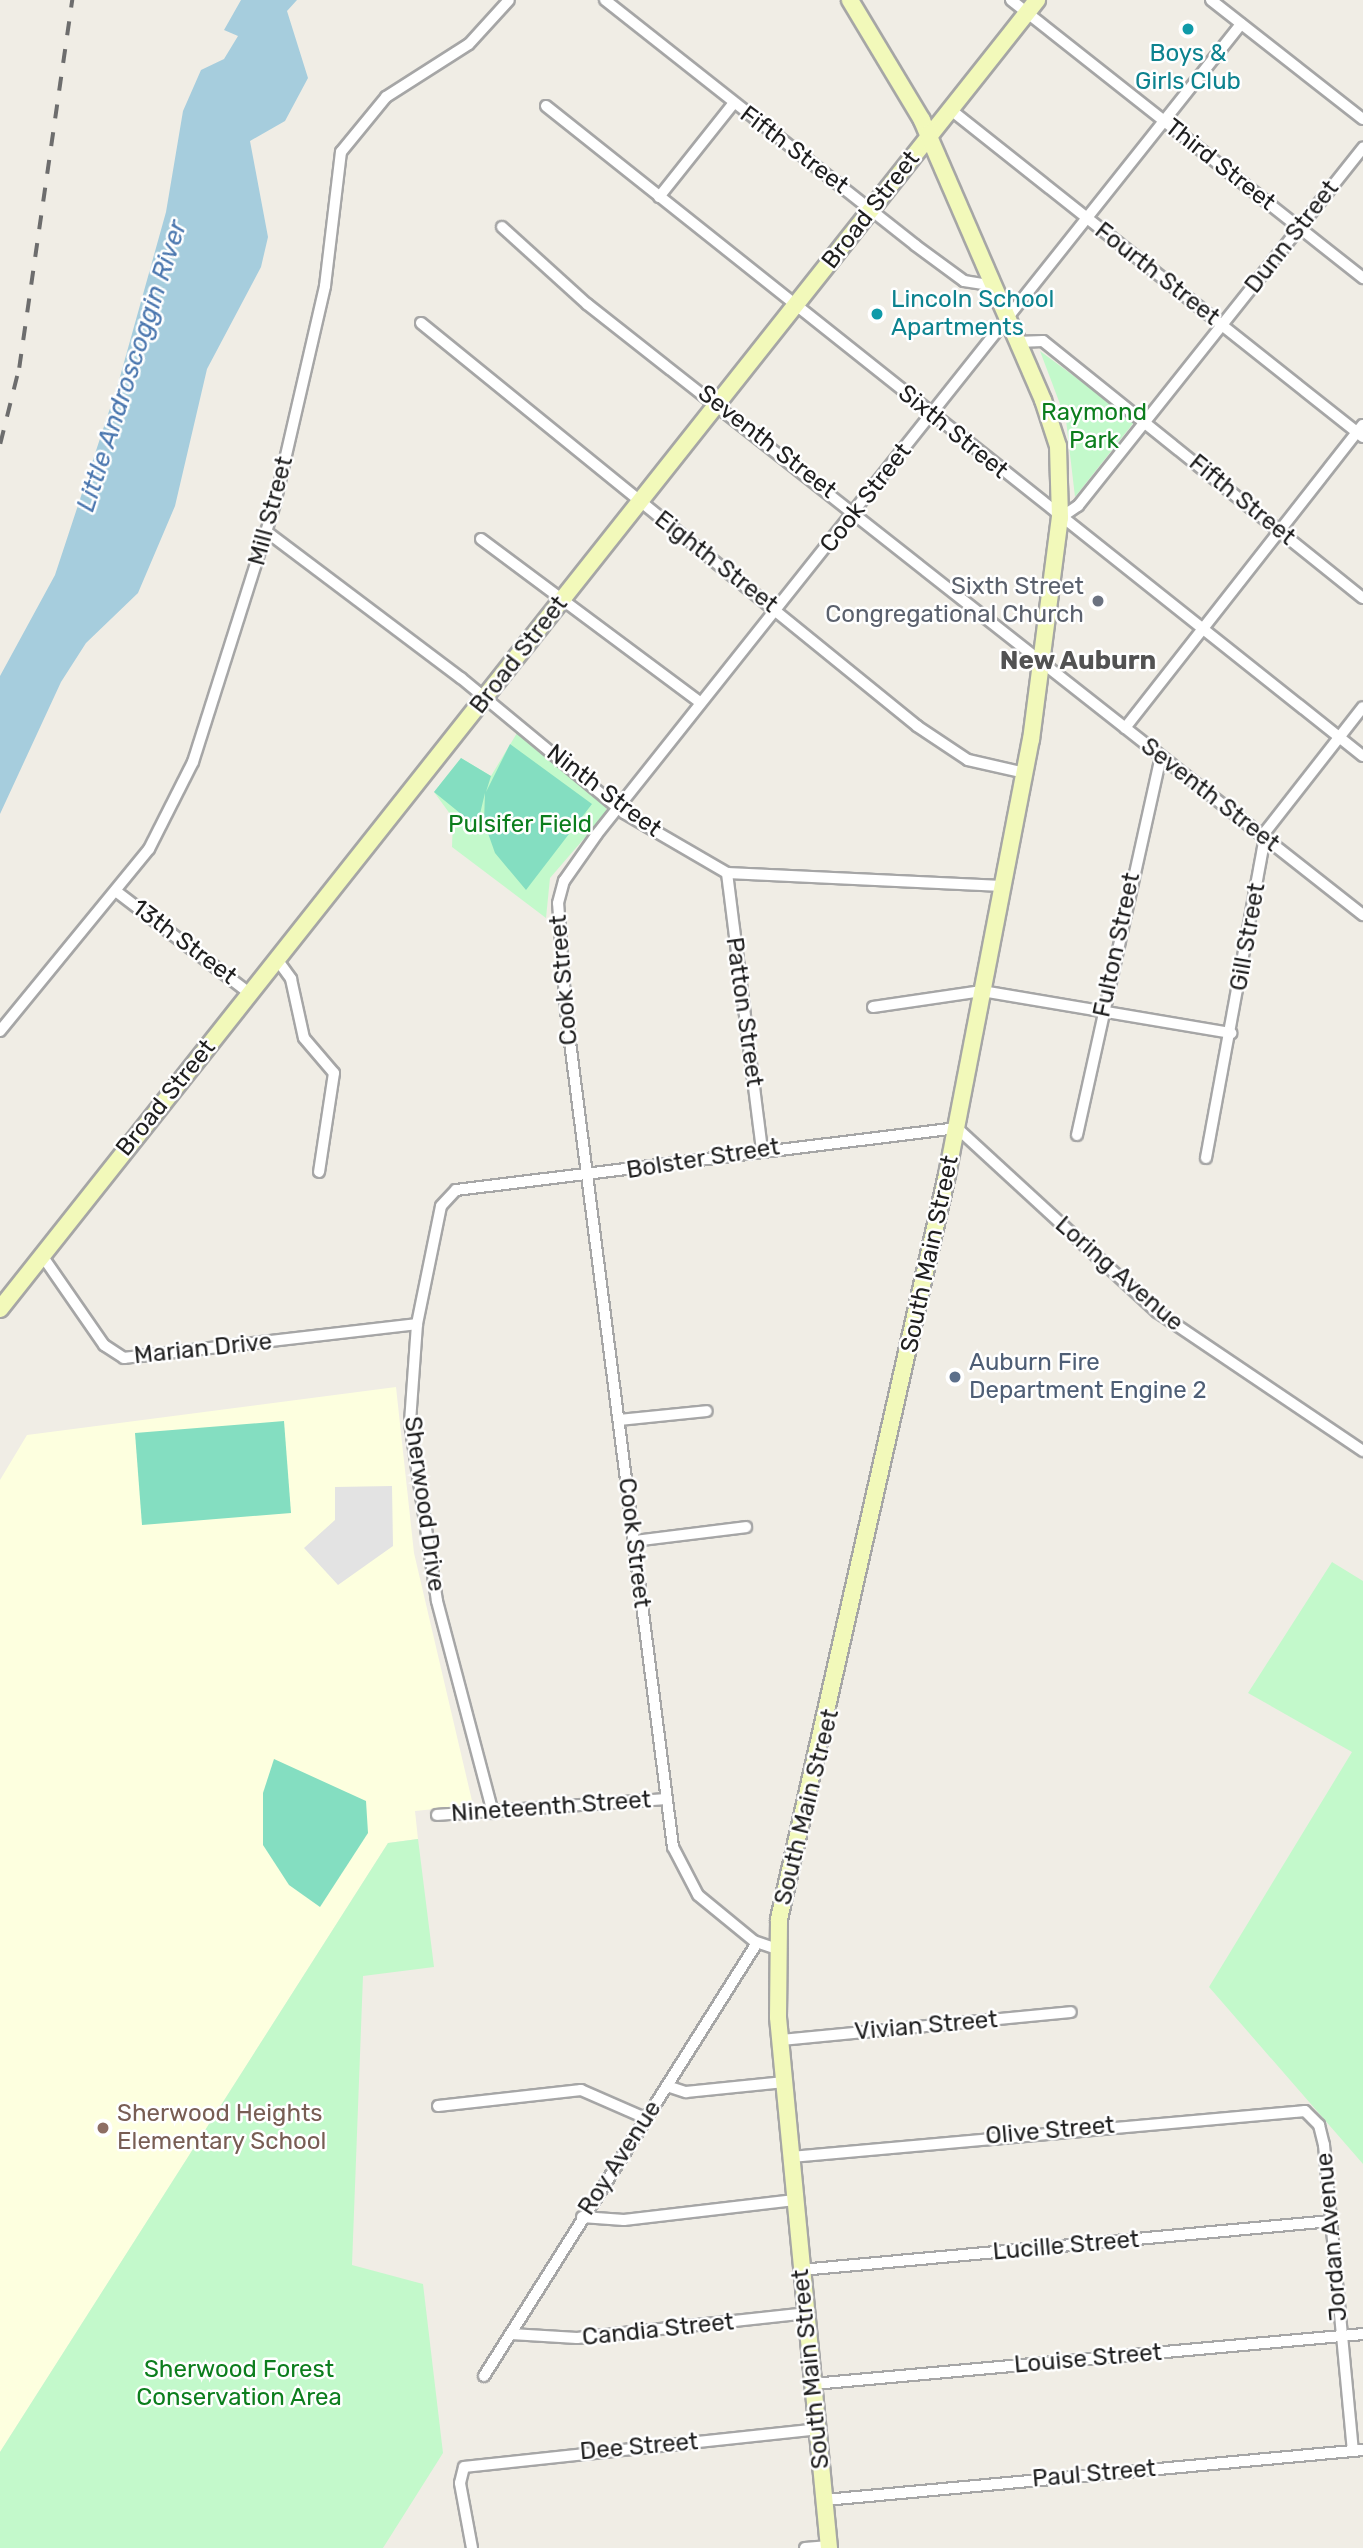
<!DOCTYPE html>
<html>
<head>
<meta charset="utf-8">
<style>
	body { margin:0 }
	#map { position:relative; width:1363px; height:2548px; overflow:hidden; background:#f0ede5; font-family:Rubik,sans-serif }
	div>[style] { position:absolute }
	.education>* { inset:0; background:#fdffdf }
	.park>* { inset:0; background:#c3f9cb }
	.pitch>* { inset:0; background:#84dec1 }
	.parking>* { inset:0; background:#e3e3e3 }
	.water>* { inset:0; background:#a6cddd }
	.roads { filter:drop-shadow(2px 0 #a6a6a6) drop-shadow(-2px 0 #a6a6a6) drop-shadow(0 2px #a6a6a6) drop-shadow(0 -2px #a6a6a6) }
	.street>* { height:10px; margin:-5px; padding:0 5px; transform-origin:5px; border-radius:5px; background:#fff }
	.secondary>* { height:16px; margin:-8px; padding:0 8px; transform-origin:8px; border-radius:8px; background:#f2f9ba }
	.rail>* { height:3.5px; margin-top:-1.75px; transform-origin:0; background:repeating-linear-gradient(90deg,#6d6d6d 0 14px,transparent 0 28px) }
	.dots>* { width:19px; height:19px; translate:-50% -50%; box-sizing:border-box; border:4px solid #fff; border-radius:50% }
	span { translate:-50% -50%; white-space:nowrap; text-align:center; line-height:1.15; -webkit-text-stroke:5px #fff; paint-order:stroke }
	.culture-label { font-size:24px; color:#0d838f }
	.left { translate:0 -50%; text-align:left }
	.street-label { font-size:24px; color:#1f1f1f }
	.park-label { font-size:24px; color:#0c7e1d }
	.worship-label { font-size:24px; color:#5b616d }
	.right { translate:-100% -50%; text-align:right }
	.service-label { font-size:24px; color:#4e5e75 }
	.education-label { font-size:24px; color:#785e54 }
	.water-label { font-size:26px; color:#4b77af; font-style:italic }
	.neighbourhood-label { font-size:26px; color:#525252; font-weight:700 }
</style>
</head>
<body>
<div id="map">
	<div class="education">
		<i style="clip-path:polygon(396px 1387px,414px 1553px,473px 1805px,415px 1811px,418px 1839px,388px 1843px,0 2452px,0 1480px,27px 1435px)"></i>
	</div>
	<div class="park">
		<i style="clip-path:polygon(1040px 351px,1135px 421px,1075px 497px,1066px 420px)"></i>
		<i style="clip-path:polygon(517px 733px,605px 803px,607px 812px,550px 878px,546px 918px,452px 847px,453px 818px,434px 792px,461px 758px,491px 776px)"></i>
		<i style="clip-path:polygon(1332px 1562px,1363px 1581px,1363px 2164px,1209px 1987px,1352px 1752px,1248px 1693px)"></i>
		<i style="clip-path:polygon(418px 1839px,434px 1967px,363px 1976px,352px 2265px,423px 2284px,443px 2453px,383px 2548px,0 2548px,0 2452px,388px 1843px)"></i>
	</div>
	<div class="pitch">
		<i style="clip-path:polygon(510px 744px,592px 804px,526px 890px,495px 853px,484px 822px,485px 793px,479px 818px,471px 822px,434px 792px,461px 758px,491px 776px,486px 792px)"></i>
		<i style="clip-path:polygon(284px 1421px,291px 1513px,142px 1525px,135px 1433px)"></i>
		<i style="clip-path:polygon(274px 1759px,366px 1801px,368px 1833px,320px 1907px,289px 1885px,263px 1845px,263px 1793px)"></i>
	</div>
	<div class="parking">
		<i style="clip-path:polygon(392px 1486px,393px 1546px,338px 1585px,304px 1548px,335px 1520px,335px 1487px)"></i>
	</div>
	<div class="water">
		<i style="clip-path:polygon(241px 0,297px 0,287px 11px,308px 78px,285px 121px,250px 141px,268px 237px,261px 267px,207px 369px,175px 506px,138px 593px,86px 643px,61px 682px,0 814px,0 676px,55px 575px,118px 384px,166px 212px,183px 111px,201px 70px,224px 59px,238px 36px,224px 30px)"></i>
	</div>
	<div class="roads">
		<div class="street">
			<i style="left:605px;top:0;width:395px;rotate:38.3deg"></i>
			<i style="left:915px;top:245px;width:61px;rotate:36.3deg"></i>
			<i style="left:964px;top:281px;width:26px;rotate:9deg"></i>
			<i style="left:1011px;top:0;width:449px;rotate:38.3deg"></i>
			<i style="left:1211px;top:0;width:193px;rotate:38.1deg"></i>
			<i style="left:546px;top:106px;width:1044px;rotate:38.51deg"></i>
			<i style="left:951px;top:110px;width:526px;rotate:38.44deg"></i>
			<i style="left:659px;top:197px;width:119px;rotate:-51.5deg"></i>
			<i style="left:502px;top:227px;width:115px;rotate:42.2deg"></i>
			<i style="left:587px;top:304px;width:988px;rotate:38.22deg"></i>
			<i style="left:421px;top:323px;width:639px;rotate:39.09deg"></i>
			<i style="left:917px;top:726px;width:61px;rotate:33.7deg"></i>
			<i style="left:968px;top:760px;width:58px;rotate:12.8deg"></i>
			<i style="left:1017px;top:342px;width:26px;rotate:-2deg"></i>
			<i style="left:1043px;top:341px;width:410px;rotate:38.8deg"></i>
			<i style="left:1060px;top:518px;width:22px;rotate:-34deg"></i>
			<i style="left:1078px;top:506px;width:458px;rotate:-51.5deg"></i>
			<i style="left:267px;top:532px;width:243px;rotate:37deg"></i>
			<i style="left:461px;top:678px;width:212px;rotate:39.6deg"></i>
			<i style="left:624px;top:813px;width:119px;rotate:30.2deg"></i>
			<i style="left:727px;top:873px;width:276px;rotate:2.7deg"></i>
			<i style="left:481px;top:539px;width:274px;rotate:36.7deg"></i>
			<i style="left:1125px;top:728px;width:385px;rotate:-51.9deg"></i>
			<i style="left:727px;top:873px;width:279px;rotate:82.8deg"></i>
			<i style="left:117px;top:892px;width:166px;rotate:37.4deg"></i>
			<i style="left:276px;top:958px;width:26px;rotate:54deg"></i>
			<i style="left:291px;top:979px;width:60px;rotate:77.6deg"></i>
			<i style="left:304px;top:1038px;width:46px;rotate:49.4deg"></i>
			<i style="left:334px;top:1073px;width:100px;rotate:98.6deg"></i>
			<i style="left:873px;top:1007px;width:110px;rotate:-8.4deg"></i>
			<i style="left:982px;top:991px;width:253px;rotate:9.6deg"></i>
			<i style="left:0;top:1031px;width:235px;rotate:-50.7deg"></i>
			<i style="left:149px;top:849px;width:97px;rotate:-63.2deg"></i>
			<i style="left:193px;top:762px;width:272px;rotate:-72.4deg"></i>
			<i style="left:275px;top:503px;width:223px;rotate:-77deg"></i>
			<i style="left:325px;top:286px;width:135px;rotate:-83.2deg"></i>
			<i style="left:341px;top:152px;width:71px;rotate:-50.7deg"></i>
			<i style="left:386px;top:97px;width:98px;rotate:-32.6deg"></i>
			<i style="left:469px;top:44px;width:59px;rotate:-47.7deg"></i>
			<i style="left:1077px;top:1135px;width:388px;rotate:-77.5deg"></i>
			<i style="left:1206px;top:1158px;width:332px;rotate:-79.6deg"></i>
			<i style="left:1266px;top:831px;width:157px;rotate:-52deg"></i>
			<i style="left:41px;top:1254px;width:111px;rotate:55.3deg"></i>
			<i style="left:104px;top:1345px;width:24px;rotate:33deg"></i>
			<i style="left:124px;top:1358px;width:295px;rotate:-6.6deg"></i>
			<i style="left:619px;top:1420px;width:88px;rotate:-5.8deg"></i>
			<i style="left:634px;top:1541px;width:113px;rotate:-7.1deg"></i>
			<i style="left:493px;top:1813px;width:219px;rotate:-104.8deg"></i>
			<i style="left:437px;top:1601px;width:181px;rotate:-98.6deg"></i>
			<i style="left:410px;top:1422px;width:98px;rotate:-85.9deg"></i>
			<i style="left:417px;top:1324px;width:120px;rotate:-78.5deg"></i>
			<i style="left:441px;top:1206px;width:22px;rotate:-47deg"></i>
			<i style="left:456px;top:1190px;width:505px;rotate:-7.05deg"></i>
			<i style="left:957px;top:1128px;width:272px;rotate:42.6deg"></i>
			<i style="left:1157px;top:1312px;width:249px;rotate:34deg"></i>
			<i style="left:437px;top:1815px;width:229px;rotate:-4deg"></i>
			<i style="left:777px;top:1949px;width:24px;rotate:-161deg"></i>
			<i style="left:754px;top:1941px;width:72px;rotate:-140.6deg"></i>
			<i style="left:698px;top:1895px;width:54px;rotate:-117.5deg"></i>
			<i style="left:673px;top:1847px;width:843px;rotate:-97.29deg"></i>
			<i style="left:566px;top:1011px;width:108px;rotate:-94.2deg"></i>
			<i style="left:558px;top:903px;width:23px;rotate:-75deg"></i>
			<i style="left:564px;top:881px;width:57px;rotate:-54.9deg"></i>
			<i style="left:597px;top:834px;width:1035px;rotate:-51.51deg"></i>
			<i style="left:781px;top:2040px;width:291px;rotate:-5.5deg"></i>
			<i style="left:667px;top:2086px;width:20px;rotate:18deg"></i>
			<i style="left:686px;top:2092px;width:99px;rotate:-5.8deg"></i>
			<i style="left:438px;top:2106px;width:144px;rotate:-6.4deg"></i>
			<i style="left:581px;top:2090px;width:70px;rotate:23.6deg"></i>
			<i style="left:791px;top:2157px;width:516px;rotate:-5.11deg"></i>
			<i style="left:1305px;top:2111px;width:20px;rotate:45deg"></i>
			<i style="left:1319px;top:2125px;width:21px;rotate:76deg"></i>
			<i style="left:1324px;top:2145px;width:306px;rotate:84.6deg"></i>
			<i style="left:582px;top:2217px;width:42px;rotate:4.1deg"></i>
			<i style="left:624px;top:2220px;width:172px;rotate:-6.7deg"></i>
			<i style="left:801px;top:2270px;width:532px;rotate:-5.28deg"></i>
			<i style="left:511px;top:2334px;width:66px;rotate:3.5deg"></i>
			<i style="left:577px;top:2338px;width:230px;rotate:-6.2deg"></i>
			<i style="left:484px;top:2376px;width:512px;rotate:-57.77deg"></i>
			<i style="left:813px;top:2384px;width:552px;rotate:-5.19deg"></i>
			<i style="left:825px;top:2500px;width:540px;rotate:-5.31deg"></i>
			<i style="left:472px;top:2548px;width:66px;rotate:-100.5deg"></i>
			<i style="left:460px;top:2483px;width:16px;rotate:-76deg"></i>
			<i style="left:464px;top:2467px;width:355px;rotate:-6.1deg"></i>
			<i style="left:805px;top:2548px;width:24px;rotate:-5deg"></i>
		</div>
		<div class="secondary">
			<i style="left:0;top:1309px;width:1670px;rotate:-51.61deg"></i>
			<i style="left:829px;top:2548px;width:533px;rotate:-95.49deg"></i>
			<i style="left:778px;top:2017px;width:98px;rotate:-89.4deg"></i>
			<i style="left:779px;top:1919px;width:763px;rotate:-77.28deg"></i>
			<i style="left:947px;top:1175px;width:443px;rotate:-79.1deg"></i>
			<i style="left:1031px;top:740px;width:224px;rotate:-82.6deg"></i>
			<i style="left:1060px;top:518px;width:72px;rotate:-91.6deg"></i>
			<i style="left:1058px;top:446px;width:48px;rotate:-108.1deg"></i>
			<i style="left:1043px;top:400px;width:305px;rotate:-113.4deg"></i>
			<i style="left:922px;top:120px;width:140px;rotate:-121deg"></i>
		</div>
	</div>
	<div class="rail">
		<i style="left:0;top:444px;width:78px;rotate:-76deg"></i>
		<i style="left:19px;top:368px;width:372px;rotate:-81.8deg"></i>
	</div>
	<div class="dots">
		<i style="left:1188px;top:29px;background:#0f9aa8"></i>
		<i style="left:877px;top:314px;background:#0f9aa8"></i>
		<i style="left:1098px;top:601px;background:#6b7280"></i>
		<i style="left:955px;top:1377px;background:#5c6f8a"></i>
		<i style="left:103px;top:2128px;background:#8d6e63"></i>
	</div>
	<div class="culture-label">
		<span style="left:1188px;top:68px">Boys &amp;<br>Girls Club</span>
		<span class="left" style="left:891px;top:314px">Lincoln School<br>Apartments</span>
	</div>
	<div class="street-label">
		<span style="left:794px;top:150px;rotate:37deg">Fifth Street</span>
		<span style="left:1220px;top:165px;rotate:38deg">Third Street</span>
		<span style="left:871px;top:210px;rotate:-52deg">Broad Street</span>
		<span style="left:1292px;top:237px;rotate:-52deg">Dunn Street</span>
		<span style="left:1157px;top:274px;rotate:38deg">Fourth Street</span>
		<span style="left:953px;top:432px;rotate:39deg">Sixth Street</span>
		<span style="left:767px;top:442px;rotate:38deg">Seventh Street</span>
		<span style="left:866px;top:498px;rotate:-52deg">Cook Street</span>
		<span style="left:1242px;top:500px;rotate:39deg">Fifth Street</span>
		<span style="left:271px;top:511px;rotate:-75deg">Mill Street</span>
		<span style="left:716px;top:562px;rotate:38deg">Eighth Street</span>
		<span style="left:519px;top:655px;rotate:-52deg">Broad Street</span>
		<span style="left:604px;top:791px;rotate:37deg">Ninth Street</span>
		<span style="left:1210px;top:795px;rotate:38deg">Seventh Street</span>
		<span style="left:1248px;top:937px;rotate:-80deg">Gill Street</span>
		<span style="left:184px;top:942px;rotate:37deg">13th Street</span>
		<span style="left:1117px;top:945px;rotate:-78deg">Fulton Street</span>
		<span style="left:564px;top:980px;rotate:-95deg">Cook Street</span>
		<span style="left:744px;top:1012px;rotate:82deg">Patton Street</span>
		<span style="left:166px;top:1098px;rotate:-51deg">Broad Street</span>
		<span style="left:703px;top:1159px;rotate:-9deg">Bolster Street</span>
		<span style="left:930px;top:1254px;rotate:-78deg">South Main Street</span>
		<span style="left:1119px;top:1274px;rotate:41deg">Loring Avenue</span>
		<span style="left:203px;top:1349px;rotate:-6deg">Marian Drive</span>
		<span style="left:424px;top:1504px;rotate:82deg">Sherwood Drive</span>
		<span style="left:634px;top:1543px;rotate:83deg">Cook Street</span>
		<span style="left:551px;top:1807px;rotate:-4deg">Nineteenth Street</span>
		<span style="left:807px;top:1807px;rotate:-76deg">South Main Street</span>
		<span style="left:926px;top:2026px;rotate:-5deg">Vivian Street</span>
		<span style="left:1050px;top:2131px;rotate:-5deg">Olive Street</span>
		<span style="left:620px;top:2158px;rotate:-57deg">Roy Avenue</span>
		<span style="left:1332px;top:2237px;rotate:-95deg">Jordan Avenue</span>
		<span style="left:1066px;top:2246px;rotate:-5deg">Lucille Street</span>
		<span style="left:658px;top:2330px;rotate:-6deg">Candia Street</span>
		<span style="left:1088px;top:2359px;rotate:-5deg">Louise Street</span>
		<span style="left:811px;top:2369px;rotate:-96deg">South Main Street</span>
		<span style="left:639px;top:2447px;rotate:-5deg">Dee Street</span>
		<span style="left:1094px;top:2474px;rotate:-5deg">Paul Street</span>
	</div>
	<div class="park-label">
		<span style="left:1094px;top:427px">Raymond<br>Park</span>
		<span style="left:520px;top:825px">Pulsifer Field</span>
		<span style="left:239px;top:2384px">Sherwood Forest<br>Conservation Area</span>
	</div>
	<div class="worship-label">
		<span class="right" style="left:1084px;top:601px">Sixth Street<br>Congregational Church</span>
	</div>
	<div class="service-label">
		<span class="left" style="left:969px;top:1377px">Auburn Fire<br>Department Engine 2</span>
	</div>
	<div class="education-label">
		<span class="left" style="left:117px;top:2128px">Sherwood Heights<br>Elementary School</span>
	</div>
	<div class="water-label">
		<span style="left:132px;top:366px;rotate:-72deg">Little Androscoggin River</span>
	</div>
	<div class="neighbourhood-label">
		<span style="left:1078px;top:661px">New Auburn</span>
	</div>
</div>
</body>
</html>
